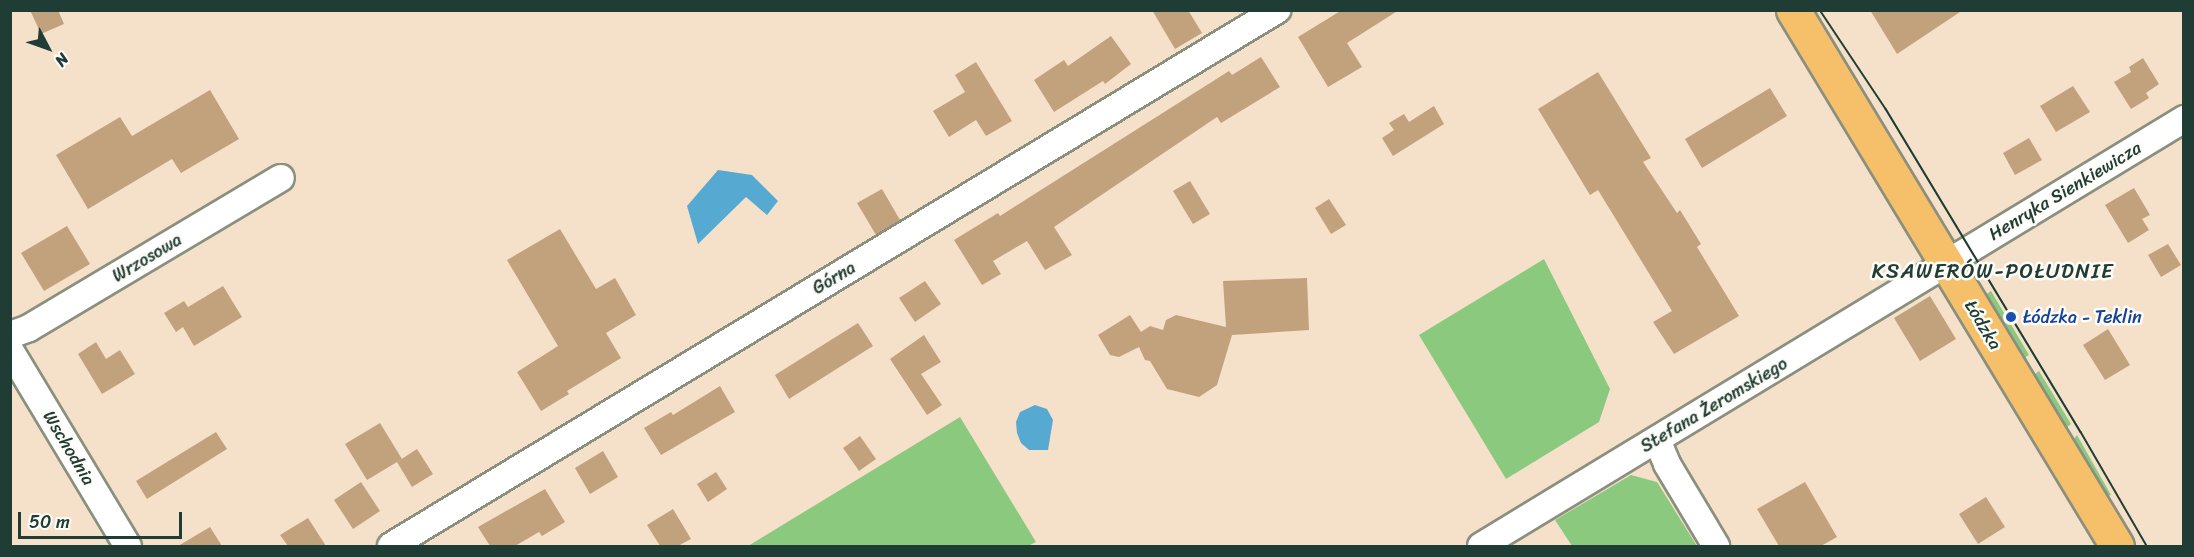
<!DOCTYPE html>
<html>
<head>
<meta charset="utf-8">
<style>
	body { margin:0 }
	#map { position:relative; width:2194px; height:557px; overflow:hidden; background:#f5e1c9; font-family:Sriracha,sans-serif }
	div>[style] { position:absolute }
	.green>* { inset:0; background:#8bc97f }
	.water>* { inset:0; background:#56aad2 }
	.building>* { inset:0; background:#c2a27c }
	.roads { filter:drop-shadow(2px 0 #8a8f7e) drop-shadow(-2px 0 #8a8f7e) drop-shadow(0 2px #8a8f7e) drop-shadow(0 -2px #8a8f7e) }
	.minor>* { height:26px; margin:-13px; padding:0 13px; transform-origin:13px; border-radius:13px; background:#fff }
	.major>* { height:33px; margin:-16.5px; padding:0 16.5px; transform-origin:16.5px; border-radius:16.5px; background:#f6c06b }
	.tram>* { height:1.5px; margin:-0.75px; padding:0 0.75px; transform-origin:0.75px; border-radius:0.75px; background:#1f3d34 }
	.dots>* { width:16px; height:16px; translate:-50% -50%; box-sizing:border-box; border:3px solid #fdfcf7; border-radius:50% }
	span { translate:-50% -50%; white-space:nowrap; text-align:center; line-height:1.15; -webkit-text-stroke:5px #fdfcf7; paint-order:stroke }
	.street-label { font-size:18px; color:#1f3d34 }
	.transit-label { font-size:18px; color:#164399 }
	.left { translate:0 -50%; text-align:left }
	.quarter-label { font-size:21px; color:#1f3d34; letter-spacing:1.5px }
	.frame { position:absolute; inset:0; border:12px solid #1f3d34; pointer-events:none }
	.north { position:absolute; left:18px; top:18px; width:60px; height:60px; -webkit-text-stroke:4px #fdfcf7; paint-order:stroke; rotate:131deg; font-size:16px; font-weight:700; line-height:24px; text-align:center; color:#1f3d34 }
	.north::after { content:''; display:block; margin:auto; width:21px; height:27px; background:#1f3d34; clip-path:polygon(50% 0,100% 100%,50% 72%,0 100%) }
	.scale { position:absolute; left:18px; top:512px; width:164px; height:27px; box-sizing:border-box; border:3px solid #1f3d34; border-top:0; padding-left:8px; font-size:18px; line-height:21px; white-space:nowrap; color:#1f3d34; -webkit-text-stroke:4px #fdfcf7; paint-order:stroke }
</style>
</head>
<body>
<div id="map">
	<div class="green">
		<i style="clip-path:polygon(1544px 259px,1610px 389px,1599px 422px,1506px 479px,1419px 335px)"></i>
		<i style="clip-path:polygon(1991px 291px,2029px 355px,2024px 358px,2018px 357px,1982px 297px)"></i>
		<i style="clip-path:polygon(2039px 371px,2071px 424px,2067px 427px,2059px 426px,2032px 381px,2034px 375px)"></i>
		<i style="clip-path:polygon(960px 417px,1036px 542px,1028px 546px,748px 546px)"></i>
		<i style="clip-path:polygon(2077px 435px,2111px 495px,2108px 496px,2101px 494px,2070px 444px)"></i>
		<i style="clip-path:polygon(1631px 475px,1657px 482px,1697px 546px,1572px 546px,1555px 520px)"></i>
	</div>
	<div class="water">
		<i style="clip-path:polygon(718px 170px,752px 175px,778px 201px,767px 215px,746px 197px,698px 244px,687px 206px)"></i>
		<i style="clip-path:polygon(1035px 405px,1047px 409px,1053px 420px,1048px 450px,1029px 450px,1021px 443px,1017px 433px,1016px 422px,1020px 412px)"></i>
	</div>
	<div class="building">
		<i style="clip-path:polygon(30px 10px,58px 10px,64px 24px,41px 34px)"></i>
		<i style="clip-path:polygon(1152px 10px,1188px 10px,1202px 33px,1175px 49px)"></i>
		<i style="clip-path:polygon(1342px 10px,1399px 10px,1347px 43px,1362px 67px,1328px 87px,1298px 37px)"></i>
		<i style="clip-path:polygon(1870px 10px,1963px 10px,1897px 54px)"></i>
		<i style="clip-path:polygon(1111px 36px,1131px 64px,1105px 84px,1103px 81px,1054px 112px,1034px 80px,1064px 60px,1068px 66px)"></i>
		<i style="clip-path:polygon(1261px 57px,1280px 87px,1221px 123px,1217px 117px,1054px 227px,1072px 255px,1045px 270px,1027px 241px,993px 261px,1001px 274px,982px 285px,954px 240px,998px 213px,1000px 216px,1229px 71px,1232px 75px)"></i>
		<i style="clip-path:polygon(2143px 58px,2159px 84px,2146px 93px,2149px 98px,2131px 109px,2114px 82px,2131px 72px,2129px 67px)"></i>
		<i style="clip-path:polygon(976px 62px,1012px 121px,986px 136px,976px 120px,949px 137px,933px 111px,965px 92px,955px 75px)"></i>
		<i style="clip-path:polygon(1598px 72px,1651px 158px,1643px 162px,1677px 213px,1680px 210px,1701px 244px,1697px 247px,1739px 316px,1674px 354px,1653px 322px,1672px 311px,1598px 190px,1590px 195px,1538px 109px)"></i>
		<i style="clip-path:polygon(2073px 86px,2090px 112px,2056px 132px,2040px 106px)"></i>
		<i style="clip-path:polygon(1770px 88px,1787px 116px,1702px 168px,1685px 139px)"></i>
		<i style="clip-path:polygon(210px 90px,239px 139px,181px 173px,172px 159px,88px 209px,56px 155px,120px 117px,132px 136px)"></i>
		<i style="clip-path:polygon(1434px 106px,1444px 124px,1393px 156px,1382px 138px,1394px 130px,1389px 123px,1404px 114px,1409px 122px)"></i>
		<i style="clip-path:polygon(2029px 138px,2042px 160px,2015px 175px,2003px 153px)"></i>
		<i style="clip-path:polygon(1190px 181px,1210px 214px,1193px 224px,1173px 191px)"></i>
		<i style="clip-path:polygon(2134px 188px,2150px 215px,2142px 219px,2149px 230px,2128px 243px,2105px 205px)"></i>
		<i style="clip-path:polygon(882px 189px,900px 220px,876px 235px,857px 203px)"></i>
		<i style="clip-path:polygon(1329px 199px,1346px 225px,1331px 234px,1315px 208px)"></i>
		<i style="clip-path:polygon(67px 226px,90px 264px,44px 291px,21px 253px)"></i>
		<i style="clip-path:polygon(560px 229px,596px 289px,615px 278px,636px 315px,606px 333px,621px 358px,567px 391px,569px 394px,541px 411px,517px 372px,558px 346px,507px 260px)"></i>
		<i style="clip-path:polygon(2168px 244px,2181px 265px,2161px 277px,2148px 255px)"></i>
		<i style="clip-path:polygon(1307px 278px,1309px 330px,1232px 335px,1217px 385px,1199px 397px,1167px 389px,1150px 361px,1145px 360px,1139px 347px,1119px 357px,1110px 355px,1098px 335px,1130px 315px,1141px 332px,1150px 326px,1163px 330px,1166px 320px,1176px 315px,1226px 327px,1223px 281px)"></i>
		<i style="clip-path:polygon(925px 281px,941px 304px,915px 322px,899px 298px)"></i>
		<i style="clip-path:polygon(223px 286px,242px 317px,194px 346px,183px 327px,176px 332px,164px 313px,184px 301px,188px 307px)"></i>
		<i style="clip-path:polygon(1930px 296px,1956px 339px,1920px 361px,1894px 318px)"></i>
		<i style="clip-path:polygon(858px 323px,873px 346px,789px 399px,775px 375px)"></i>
		<i style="clip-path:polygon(2108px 329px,2130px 365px,2105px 380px,2083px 345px)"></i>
		<i style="clip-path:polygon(924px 335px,941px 362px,921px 374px,942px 405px,927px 415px,890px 359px)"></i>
		<i style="clip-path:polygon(96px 342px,106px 359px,120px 350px,135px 374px,102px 394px,78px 354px)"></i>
		<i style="clip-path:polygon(720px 386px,735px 412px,661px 455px,644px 428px,671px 412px,673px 415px)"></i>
		<i style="clip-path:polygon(380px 423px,402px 459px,367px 480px,345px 444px)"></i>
		<i style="clip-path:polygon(216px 432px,227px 449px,147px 499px,136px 481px)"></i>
		<i style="clip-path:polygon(860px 436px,876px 459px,859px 471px,843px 448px)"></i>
		<i style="clip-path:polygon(417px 449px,433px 474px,412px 487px,397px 462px)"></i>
		<i style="clip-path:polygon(603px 451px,618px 477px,590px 494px,575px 468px)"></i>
		<i style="clip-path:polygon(716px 472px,727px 489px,708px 502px,697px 484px)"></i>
		<i style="clip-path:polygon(361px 482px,380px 511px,353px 529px,334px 500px)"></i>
		<i style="clip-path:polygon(1805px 482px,1837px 537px,1821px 546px,1779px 546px,1757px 509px)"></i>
		<i style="clip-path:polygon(545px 489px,565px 522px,542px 536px,539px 532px,515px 546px,490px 546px,478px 527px)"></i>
		<i style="clip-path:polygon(1986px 497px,2005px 527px,1978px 544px,1959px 514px)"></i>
		<i style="clip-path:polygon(673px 509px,691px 539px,678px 546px,660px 546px,647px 525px)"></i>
		<i style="clip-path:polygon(308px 518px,326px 546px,288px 546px,280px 535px)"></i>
		<i style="clip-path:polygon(210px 527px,222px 546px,178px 546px)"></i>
	</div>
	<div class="roads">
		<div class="minor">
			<i style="left:10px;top:335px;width:20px;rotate:-20deg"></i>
			<i style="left:29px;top:328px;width:293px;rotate:-30.8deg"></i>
			<i style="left:10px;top:350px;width:229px;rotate:59deg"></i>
			<i style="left:1657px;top:440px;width:26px;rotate:67deg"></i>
			<i style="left:1667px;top:464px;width:96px;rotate:59.1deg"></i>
			<i style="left:391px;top:546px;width:1036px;rotate:-31.17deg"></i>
			<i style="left:1481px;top:546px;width:823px;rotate:-31.27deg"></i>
		</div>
		<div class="major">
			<i style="left:1793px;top:10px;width:626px;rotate:58.85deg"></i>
		</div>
	</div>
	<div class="tram">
		<i style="left:1820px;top:10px;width:119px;rotate:56.3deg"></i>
		<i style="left:1886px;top:109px;width:377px;rotate:58.9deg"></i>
		<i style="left:2081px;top:432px;width:132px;rotate:59.9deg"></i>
	</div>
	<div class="dots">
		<i style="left:2011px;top:317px;background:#1a4fb4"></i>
	</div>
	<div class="street-label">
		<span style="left:2065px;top:191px;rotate:-31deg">Henryka Sienkiewicza</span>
		<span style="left:147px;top:258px;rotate:-31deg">Wrzosowa</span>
		<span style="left:834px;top:278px;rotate:-31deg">Górna</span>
		<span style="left:1983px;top:325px;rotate:59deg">Łódzka</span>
		<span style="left:1714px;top:405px;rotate:-31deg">Stefana Żeromskiego</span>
		<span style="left:69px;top:448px;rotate:59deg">Wschodnia</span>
	</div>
	<div class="transit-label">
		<span class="left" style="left:2023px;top:317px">Łódzka - Teklin</span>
	</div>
	<div class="quarter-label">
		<span style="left:1993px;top:271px">KSAWERÓW-POŁUDNIE</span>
	</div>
	<div class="frame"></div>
	<div class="north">N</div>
	<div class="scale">50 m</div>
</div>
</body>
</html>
